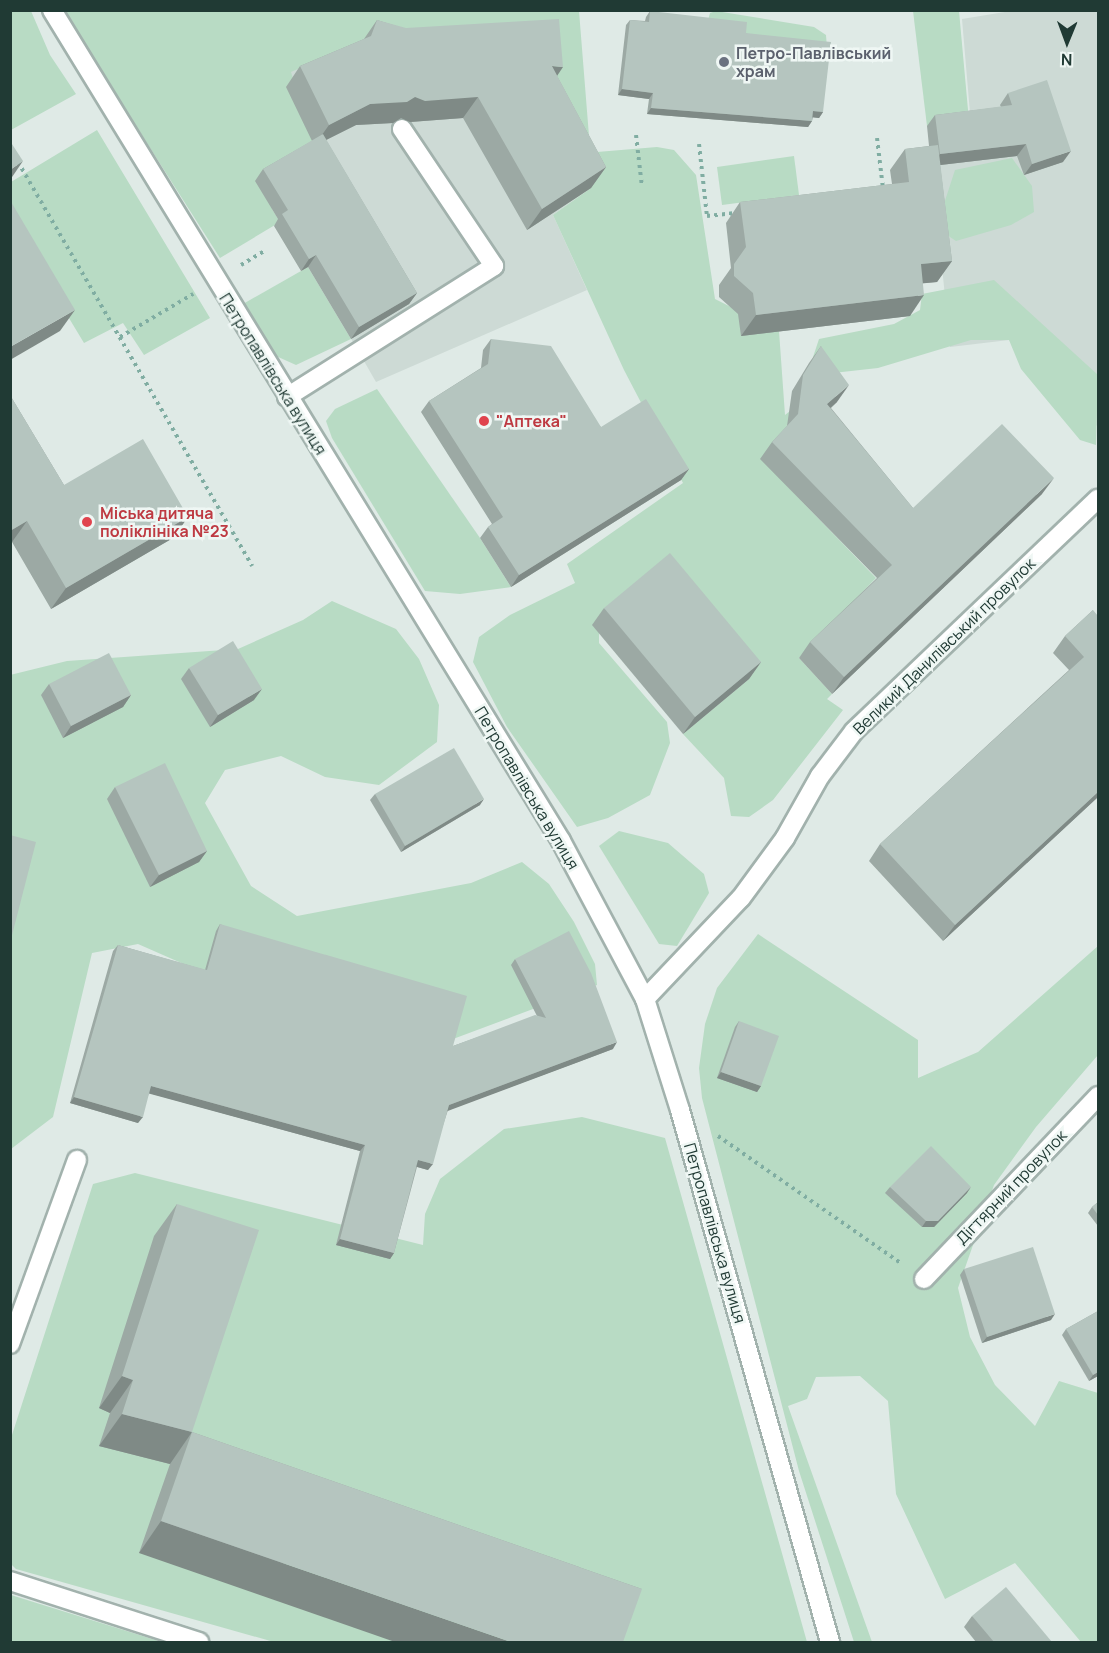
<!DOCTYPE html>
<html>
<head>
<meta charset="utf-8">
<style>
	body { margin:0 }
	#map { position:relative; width:1109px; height:1653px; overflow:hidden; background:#dfeae6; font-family:Manrope,sans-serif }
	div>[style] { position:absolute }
	.built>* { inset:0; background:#cddad5 }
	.green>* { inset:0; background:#b8dbc4 }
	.path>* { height:4px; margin-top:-2px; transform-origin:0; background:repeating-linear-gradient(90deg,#80ada2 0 3px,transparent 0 7.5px) }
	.roads { filter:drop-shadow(2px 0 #a2b2ad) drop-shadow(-2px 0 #a2b2ad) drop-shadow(0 2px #a2b2ad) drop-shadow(0 -2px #a2b2ad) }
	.minor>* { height:18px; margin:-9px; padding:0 9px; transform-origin:9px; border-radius:9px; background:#fff }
	.wall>* { inset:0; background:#9ca9a4 }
	.shaded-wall>* { inset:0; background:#7f8a86 }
	.building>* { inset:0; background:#b5c5bf }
	.dots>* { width:16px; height:16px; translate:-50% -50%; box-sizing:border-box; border:3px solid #eff7f4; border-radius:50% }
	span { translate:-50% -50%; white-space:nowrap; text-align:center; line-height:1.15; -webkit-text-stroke:5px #eff7f4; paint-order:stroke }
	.worship-label { font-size:16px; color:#5b616d; font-weight:700 }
	.left { translate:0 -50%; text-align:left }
	.street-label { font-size:16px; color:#203a34 }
	.health-label { font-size:16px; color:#be3a42; font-weight:700 }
	.frame { position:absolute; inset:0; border:12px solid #203a34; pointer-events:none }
	.north { position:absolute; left:1037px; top:12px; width:60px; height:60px; -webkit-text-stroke:4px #eff7f4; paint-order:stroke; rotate:181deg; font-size:16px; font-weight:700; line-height:24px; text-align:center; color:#203a34 }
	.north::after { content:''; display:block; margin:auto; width:21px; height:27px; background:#203a34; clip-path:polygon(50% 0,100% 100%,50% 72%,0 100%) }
</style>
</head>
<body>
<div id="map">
	<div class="built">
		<i style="clip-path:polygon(1011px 11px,1098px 11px,1098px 427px,1009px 340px,950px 347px,932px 166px,974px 160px,962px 19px)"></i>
		<i style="clip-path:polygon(368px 34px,591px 188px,553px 215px,587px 290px,376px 382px,206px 86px)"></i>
	</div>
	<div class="green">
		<i style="clip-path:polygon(11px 10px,31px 11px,50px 55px,76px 94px,11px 130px)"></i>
		<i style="clip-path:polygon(63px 11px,579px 11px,589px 136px,597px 152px,657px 147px,674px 150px,696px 175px,715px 299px,779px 331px,785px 415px,800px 403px,787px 486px,876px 578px,799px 658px,832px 694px,827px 699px,843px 710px,773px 800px,749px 817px,731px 816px,724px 778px,683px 734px,749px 679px,599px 620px,599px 643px,667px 722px,670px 743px,650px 795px,608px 818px,577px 827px,507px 727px,473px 662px,479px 637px,510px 615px,575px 583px,567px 564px,683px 483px,624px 370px,553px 215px,591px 188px,542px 103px,311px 63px,291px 72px,314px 146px,272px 209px,280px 222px,220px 258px)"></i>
		<i style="clip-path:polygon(716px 11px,814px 27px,826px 35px,827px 48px,742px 39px,707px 24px,710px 13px)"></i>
		<i style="clip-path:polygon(913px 11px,959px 11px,969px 121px,927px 126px)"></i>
		<i style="clip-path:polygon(97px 130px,210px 318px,144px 355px,123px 323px,84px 343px,11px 222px,11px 182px)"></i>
		<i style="clip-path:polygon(794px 156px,799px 195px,722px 205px,717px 167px)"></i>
		<i style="clip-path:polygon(1012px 158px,1032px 186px,1034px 212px,1011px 225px,956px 241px,947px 235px,941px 213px,955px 170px)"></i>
		<i style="clip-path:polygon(308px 267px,351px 339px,296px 365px,276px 356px,243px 304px)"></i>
		<i style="clip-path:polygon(994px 280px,1098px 375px,1096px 445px,1080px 440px,1021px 369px,1009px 340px,971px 340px,878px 368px,833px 373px,813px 357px,819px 339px,894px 324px,920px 310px,922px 294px)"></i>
		<i style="clip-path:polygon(377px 389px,480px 538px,511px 587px,460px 594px,425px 591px,332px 438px,326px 421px,335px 409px)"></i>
		<i style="clip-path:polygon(332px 601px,396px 629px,419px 659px,439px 705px,437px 742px,379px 785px,325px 777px,281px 756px,225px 770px,205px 803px,251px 886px,297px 916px,471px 883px,522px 862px,549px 884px,574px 922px,595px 964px,597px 985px,445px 1042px,204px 973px,138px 944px,92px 953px,53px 1117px,11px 1149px,10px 675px,67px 661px,238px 649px,303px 620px)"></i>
		<i style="clip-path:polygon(619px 831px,668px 843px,704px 874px,709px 893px,677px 946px,659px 944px,599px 846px)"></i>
		<i style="clip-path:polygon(758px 934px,918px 1040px,918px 1078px,978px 1052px,1098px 946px,1098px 1055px,1036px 1127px,994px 1185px,958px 1288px,970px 1337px,995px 1385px,1035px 1426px,1059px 1381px,1098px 1393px,1098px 1642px,1081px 1642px,1015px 1563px,945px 1599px,896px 1494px,888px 1401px,860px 1376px,816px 1377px,807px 1399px,788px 1406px,872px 1642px,854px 1642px,799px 1471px,702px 1098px,699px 1068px,705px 1024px,717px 988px)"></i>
		<i style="clip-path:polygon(582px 1117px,665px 1138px,807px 1642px,274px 1642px,16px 1569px,11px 1564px,11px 1438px,93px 1184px,135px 1173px,423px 1245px,425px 1214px,440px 1179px,504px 1129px)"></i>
		<i style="clip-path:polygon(11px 1595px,162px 1642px,11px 1642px)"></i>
	</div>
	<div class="path">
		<i style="left:636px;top:135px;width:52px;rotate:83.4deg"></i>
		<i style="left:877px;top:138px;width:50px;rotate:83.2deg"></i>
		<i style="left:699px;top:144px;width:72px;rotate:83.7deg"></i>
		<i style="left:707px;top:216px;width:28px;rotate:-6deg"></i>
		<i style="left:18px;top:162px;width:467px;rotate:59.9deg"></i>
		<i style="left:241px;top:265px;width:26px;rotate:-31deg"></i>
		<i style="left:120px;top:337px;width:85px;rotate:-30.5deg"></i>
		<i style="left:718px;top:1136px;width:223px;rotate:34.8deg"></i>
	</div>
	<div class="roads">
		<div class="minor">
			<i style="left:52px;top:10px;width:974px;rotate:58.51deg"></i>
			<i style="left:561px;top:841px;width:179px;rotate:62deg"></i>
			<i style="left:645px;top:999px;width:116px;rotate:72.5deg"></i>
			<i style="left:680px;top:1110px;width:553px;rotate:74.25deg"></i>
			<i style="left:287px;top:397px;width:245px;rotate:-32.3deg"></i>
			<i style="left:494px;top:266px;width:165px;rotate:-123.9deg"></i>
			<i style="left:645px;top:999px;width:139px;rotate:-46.5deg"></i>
			<i style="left:741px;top:898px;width:74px;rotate:-53.7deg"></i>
			<i style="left:785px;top:838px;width:71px;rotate:-60.6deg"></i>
			<i style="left:820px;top:776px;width:56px;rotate:-52.9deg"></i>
			<i style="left:854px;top:731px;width:337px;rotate:-43.6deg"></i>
			<i style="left:924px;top:1279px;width:253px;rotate:-46.4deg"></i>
			<i style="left:10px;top:1344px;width:196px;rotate:-70deg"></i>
			<i style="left:10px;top:1581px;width:199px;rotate:17.9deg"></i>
		</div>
	</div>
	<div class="wall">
		<i style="clip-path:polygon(650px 11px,746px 33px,823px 112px,819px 118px,813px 117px,812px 121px,808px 127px,647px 114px,649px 99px,618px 95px,626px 25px,630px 20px,645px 21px,646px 17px)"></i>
		<i style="clip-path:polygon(377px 20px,557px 76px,606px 167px,591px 188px,527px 230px,463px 118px,410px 122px,401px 118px,393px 123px,356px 125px,326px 140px,417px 293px,409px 304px,351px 339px,308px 267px,301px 271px,274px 226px,278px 219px,255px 181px,263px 169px,312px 141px,286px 87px,300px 66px,364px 39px)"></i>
		<i style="clip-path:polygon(1008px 93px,1063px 162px,1024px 175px,1017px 156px,940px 165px,952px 261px,937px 282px,923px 283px,910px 316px,741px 336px,738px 314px,719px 297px,719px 285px,731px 268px,726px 223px,740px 202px,892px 184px,890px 170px,905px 149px,929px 146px,927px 126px,935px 115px,1001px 107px,1000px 105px)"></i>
		<i style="clip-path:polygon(491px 339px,601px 427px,689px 469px,681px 480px,511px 587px,480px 538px,488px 527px,492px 524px,421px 412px,429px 401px,481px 368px,483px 350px)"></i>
		<i style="clip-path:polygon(821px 346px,837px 402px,831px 408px,913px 508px,1042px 494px,832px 694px,799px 658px,810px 642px,877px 578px,760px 459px,772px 442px,787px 426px,792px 391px,809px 363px)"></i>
		<i style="clip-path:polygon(10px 395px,64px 485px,188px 517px,173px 538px,51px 609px,12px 542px,10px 543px)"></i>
		<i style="clip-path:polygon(604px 608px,761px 662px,749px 679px,683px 734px,592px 625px)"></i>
		<i style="clip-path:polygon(1093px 610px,1098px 797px,943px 941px,869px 861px,880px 844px,1069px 670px,1053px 653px,1065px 636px)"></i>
		<i style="clip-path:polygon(189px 668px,254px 700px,210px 727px,181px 679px)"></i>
		<i style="clip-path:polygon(49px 684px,131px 695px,123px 707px,63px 738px,41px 695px)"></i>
		<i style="clip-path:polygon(115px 787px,207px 851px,199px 862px,150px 887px,107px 799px)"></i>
		<i style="clip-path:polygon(375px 794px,480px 805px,401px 852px,370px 800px)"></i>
		<i style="clip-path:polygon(220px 924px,453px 1046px,537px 1016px,511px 965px,515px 959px,613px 1049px,448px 1110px,428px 1170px,417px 1167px,394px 1253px,390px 1259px,336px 1245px,360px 1151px,149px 1093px,138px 1123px,70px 1103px,113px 951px,118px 945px,205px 970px,216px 931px)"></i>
		<i style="clip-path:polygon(739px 1021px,761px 1086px,757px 1092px,717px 1078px,735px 1027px)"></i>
		<i style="clip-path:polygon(890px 1187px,967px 1193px,934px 1227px,922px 1227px,885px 1193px)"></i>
		<i style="clip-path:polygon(1098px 1202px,1098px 1226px,1088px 1213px,1092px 1207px)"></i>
		<i style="clip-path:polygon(177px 1204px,192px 1432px,642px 1589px,139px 1553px,170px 1464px,99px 1446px,110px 1413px,99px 1408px,154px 1236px)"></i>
		<i style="clip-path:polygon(964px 1269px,1051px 1320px,982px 1343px,960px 1275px)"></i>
		<i style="clip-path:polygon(1098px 1311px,1098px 1376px,1089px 1381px,1062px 1335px,1066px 1329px)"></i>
		<i style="clip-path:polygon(972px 1616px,1052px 1642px,976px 1642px,964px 1627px)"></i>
	</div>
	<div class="shaded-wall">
		<i style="clip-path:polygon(552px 66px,563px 67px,549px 88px)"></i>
		<i style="clip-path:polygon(622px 89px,653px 93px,649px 99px,618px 95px)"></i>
		<i style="clip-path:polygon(415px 97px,478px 97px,463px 118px,410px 122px,401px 118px,393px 123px,356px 125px,314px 146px,329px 125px,370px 104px)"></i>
		<i style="clip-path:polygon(651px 108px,812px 121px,808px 127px,647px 114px)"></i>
		<i style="clip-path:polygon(813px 111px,823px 112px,819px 118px,809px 117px)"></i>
		<i style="clip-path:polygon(1026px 144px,1017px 156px,932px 166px,940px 154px)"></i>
		<i style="clip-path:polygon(1071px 151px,1063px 162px,1024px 175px,1032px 164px)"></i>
		<i style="clip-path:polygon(23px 161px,10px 180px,10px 170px)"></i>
		<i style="clip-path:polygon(606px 167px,591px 188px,527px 230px,542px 209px)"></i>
		<i style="clip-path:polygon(316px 255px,308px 267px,301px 271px,309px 259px)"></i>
		<i style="clip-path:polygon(952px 261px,937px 282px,906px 285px,921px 264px)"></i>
		<i style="clip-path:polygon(417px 293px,409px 304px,351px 339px,359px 327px)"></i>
		<i style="clip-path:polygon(924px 295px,910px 316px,741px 336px,756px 315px)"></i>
		<i style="clip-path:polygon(75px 310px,60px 331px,10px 360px,10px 347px)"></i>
		<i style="clip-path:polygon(849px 385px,837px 402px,816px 420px,827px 404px)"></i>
		<i style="clip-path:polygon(689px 469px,681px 480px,511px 587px,519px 575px)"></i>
		<i style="clip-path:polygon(1054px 478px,1042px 494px,832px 694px,844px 677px)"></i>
		<i style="clip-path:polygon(188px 517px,173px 538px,51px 609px,66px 588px)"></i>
		<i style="clip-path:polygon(27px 521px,12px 542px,10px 543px,10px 531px)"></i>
		<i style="clip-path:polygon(761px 662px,749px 679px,683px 734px,695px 717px)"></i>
		<i style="clip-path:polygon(262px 689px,254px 700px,210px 727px,218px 715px)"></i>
		<i style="clip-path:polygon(131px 695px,123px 707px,63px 738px,71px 726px)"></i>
		<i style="clip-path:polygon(1098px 792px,1098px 797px,943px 941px,955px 925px)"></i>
		<i style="clip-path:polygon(484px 799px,480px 805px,401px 852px,405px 846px)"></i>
		<i style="clip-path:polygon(207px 851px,199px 862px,150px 887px,159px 875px)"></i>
		<i style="clip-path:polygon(617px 1042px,613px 1049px,445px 1112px,449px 1105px)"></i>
		<i style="clip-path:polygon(721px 1072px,761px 1086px,757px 1092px,717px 1078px)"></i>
		<i style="clip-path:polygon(151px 1086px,365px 1145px,360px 1151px,147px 1093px)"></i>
		<i style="clip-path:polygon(74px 1097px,143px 1117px,138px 1123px,70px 1103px)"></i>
		<i style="clip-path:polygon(418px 1160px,433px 1164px,428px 1170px,414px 1166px)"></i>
		<i style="clip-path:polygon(971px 1187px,967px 1193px,934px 1227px,922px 1227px,926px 1221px)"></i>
		<i style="clip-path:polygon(340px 1239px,394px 1253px,390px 1259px,336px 1245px)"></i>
		<i style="clip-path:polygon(1055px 1314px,1051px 1320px,982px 1343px,987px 1337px)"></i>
		<i style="clip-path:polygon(1098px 1372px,1098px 1376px,1089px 1381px,1093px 1375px)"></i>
		<i style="clip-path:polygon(122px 1376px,133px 1380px,110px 1413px,99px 1408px)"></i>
		<i style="clip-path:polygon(122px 1414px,192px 1432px,170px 1464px,99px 1446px)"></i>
		<i style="clip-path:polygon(161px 1521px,511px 1642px,395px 1642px,139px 1553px)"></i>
	</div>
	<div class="building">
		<i style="clip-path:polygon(650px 11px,747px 22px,746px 33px,831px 42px,823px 112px,813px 111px,812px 121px,651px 108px,653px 93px,622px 89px,630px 20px,649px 22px)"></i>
		<i style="clip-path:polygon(559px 19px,563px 67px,552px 66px,606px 167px,542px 209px,478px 97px,425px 101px,415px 97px,407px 102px,370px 104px,329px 125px,300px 66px,371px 36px,377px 20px,406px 28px)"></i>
		<i style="clip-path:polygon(1047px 80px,1071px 151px,1032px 164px,1026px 144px,940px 154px,935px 115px,1012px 105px,1008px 93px)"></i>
		<i style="clip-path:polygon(323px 134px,417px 293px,359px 327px,316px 255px,309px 259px,282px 214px,288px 210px,263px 169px)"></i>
		<i style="clip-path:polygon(10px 141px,23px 161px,10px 170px)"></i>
		<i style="clip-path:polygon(938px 145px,952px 261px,921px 264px,924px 295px,756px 315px,753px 293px,734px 276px,734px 264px,746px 247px,740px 202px,909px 182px,905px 149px)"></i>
		<i style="clip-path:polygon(10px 200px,75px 310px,10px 347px)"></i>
		<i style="clip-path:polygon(491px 339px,551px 346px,601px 427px,646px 399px,689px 469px,519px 575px,488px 527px,503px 517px,429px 401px,488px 364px)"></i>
		<i style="clip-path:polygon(821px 346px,849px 385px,827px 404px,913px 508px,1002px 424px,1054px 478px,844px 677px,810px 642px,892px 565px,772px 442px,798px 414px,803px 375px)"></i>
		<i style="clip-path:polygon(10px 395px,64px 485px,143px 439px,188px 517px,66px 588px,27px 521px,10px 531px)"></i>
		<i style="clip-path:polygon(670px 553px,761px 662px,695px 717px,604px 608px)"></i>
		<i style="clip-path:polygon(1093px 610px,1098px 616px,1098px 792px,955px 925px,880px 844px,1084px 657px,1065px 636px)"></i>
		<i style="clip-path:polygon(233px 641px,262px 689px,218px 715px,189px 668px)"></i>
		<i style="clip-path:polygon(109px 653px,131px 695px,71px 726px,49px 684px)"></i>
		<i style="clip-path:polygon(454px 748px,484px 799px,405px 846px,375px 794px)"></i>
		<i style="clip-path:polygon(165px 763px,207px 851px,159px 875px,115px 787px)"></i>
		<i style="clip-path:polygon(10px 835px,36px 842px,10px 943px)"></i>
		<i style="clip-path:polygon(220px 924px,467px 996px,453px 1046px,535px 1015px,546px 1018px,515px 959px,569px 931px,591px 973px,617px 1042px,449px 1105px,433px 1164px,418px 1160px,394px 1253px,340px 1239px,365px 1145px,151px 1086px,143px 1117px,74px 1097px,118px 945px,207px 970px)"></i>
		<i style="clip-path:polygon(739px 1021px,779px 1036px,761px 1086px,721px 1072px)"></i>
		<i style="clip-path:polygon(931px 1146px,971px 1187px,938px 1221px,926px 1221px,890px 1187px)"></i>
		<i style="clip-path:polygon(1098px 1202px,1098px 1215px,1092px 1207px)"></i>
		<i style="clip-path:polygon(177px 1204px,259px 1230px,192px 1432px,122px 1414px,133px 1380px,122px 1376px)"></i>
		<i style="clip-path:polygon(1033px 1247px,1055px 1314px,987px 1337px,964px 1269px)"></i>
		<i style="clip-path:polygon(1098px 1311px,1098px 1372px,1093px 1375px,1066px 1329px)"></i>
		<i style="clip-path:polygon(192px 1432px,642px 1589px,623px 1642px,511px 1642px,161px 1521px)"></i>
		<i style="clip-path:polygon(1006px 1587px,1052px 1642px,994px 1642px,972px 1616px)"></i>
	</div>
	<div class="dots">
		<i style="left:724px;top:62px;background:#6b7280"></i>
		<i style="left:484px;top:421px;background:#e0444e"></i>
		<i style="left:87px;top:522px;background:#e0444e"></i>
	</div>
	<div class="worship-label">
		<span class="left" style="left:736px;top:62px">Петро-Павлівський<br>храм</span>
	</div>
	<div class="street-label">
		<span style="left:273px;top:374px;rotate:58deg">Петропавлівська вулиця</span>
		<span style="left:944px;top:646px;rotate:-44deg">Великий Данилівський провулок</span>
		<span style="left:527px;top:788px;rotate:59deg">Петропавлівська вулиця</span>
		<span style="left:1011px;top:1187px;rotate:-46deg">Дігтярний провулок</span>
		<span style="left:715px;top:1233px;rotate:74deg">Петропавлівська вулиця</span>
	</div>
	<div class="health-label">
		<span class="left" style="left:496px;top:421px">"Аптека"</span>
		<span class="left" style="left:100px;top:522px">Міська дитяча<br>поліклініка №23</span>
	</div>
	<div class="frame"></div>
	<div class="north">N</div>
</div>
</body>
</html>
